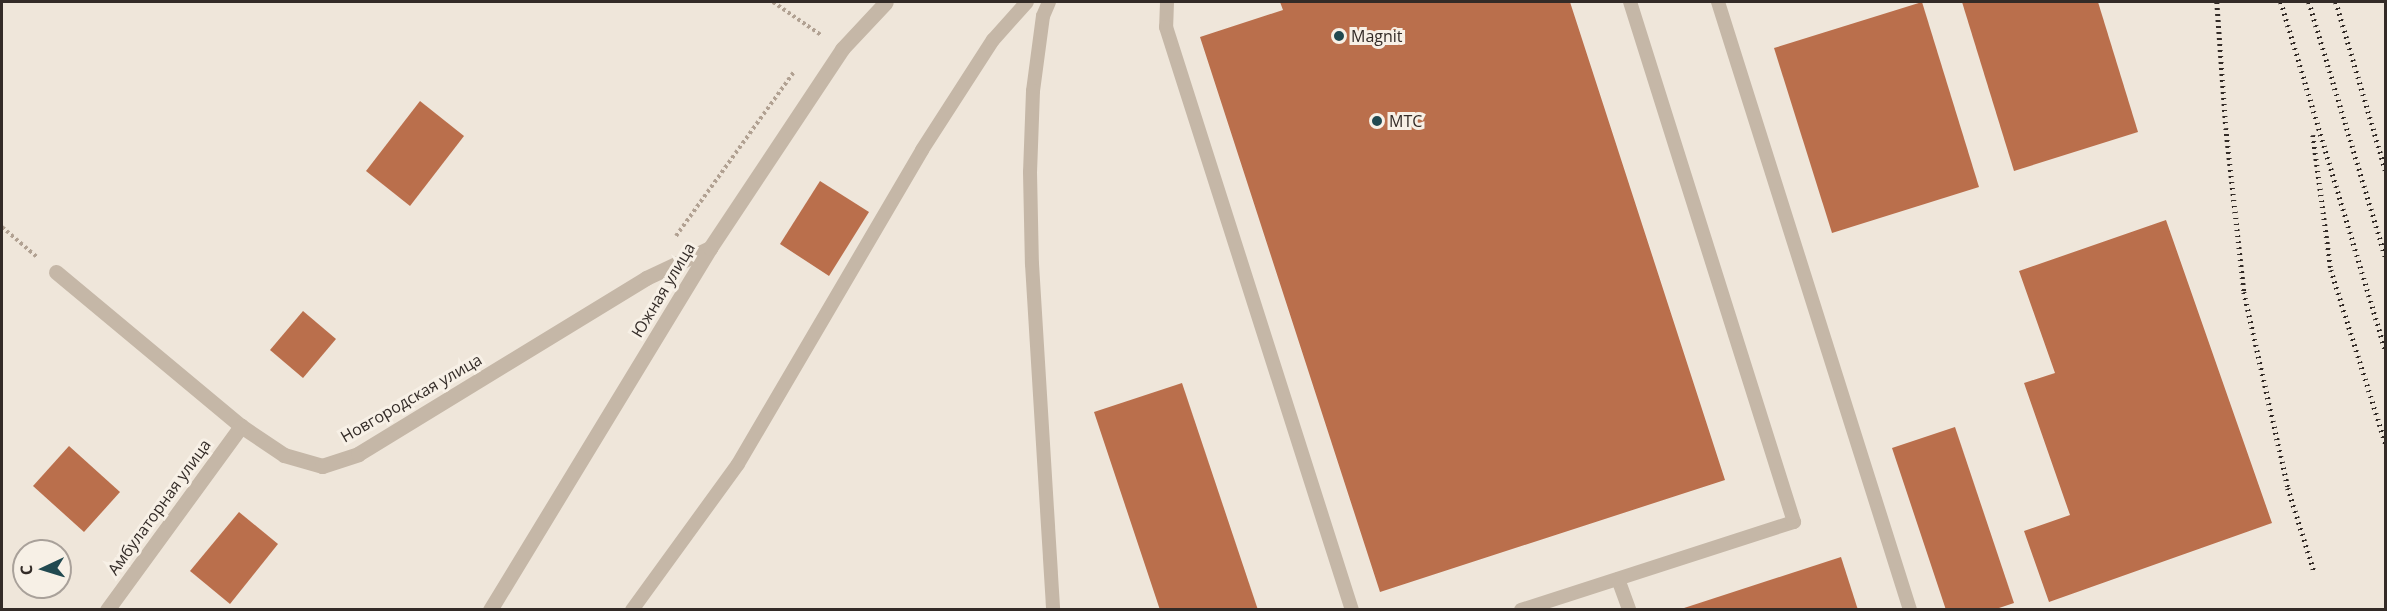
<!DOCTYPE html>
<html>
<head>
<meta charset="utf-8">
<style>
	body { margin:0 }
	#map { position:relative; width:2387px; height:611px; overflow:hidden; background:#efe6da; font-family:"Open Sans",sans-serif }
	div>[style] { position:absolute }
	.building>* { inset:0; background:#ba6f4c }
	.path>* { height:4px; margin-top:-2px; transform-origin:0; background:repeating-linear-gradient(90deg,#b1a192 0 3px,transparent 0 6px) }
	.service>* { height:14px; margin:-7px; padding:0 7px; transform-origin:7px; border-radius:7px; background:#c5b7a7 }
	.minor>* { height:15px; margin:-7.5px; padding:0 7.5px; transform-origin:7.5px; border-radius:7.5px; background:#c5b7a7 }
	.tertiary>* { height:15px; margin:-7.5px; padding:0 7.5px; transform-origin:7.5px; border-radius:7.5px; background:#c5b7a7 }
	.rail>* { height:4.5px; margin-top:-2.25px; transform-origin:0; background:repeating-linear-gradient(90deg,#332b27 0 1.5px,transparent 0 6px) }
	.dots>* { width:16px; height:16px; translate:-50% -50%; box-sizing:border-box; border:3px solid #f7f0e6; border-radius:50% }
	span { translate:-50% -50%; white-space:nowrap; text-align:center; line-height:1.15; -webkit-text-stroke:6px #f7f0e6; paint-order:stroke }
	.poi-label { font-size:16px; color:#332b27 }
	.left { translate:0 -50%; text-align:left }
	.street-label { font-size:16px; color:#332b27 }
	.frame { position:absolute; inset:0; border:3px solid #332b27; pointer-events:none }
	.north { position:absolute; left:12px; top:539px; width:60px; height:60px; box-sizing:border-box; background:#f7f0e6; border:2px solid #a9a19a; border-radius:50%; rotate:266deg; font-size:16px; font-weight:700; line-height:24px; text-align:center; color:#332b27 }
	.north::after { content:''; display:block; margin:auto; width:21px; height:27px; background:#214950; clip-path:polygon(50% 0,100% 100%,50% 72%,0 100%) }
</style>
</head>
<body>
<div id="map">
	<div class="building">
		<i style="clip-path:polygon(1280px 2px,1570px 2px,1725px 480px,1380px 592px,1200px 37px,1283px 10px)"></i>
		<i style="clip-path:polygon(1922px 2px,1979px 187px,1832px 233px,1774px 48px)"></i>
		<i style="clip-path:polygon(1962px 2px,2098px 2px,2138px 132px,2014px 171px)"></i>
		<i style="clip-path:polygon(420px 101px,464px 136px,410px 206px,366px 171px)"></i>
		<i style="clip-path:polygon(820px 181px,869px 212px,829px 276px,780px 244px)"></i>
		<i style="clip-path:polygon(2166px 220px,2272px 523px,2049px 602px,2024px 531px,2070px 515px,2024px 383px,2055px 373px,2019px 271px)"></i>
		<i style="clip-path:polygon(303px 311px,336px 339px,303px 378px,270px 350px)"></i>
		<i style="clip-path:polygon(1182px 383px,1258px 610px,1160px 610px,1094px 412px)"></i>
		<i style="clip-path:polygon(1955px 427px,2014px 603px,1993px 610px,1946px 610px,1892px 448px)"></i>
		<i style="clip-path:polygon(69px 446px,120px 492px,84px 532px,33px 486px)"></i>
		<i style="clip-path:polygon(239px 512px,278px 544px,230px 604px,190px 571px)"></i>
		<i style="clip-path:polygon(1841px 557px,1858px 610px,1681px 610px,1681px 609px)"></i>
	</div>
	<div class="path">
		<i style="left:773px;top:2px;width:58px;rotate:34.5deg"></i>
		<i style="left:2px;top:227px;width:46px;rotate:40.6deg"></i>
		<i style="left:676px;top:236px;width:202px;rotate:-54.3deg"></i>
	</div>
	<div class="service">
		<i style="left:1049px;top:2px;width:15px;rotate:113deg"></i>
		<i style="left:1043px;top:16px;width:76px;rotate:97.6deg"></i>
		<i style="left:1033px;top:91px;width:81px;rotate:92.1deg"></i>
		<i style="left:1030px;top:172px;width:92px;rotate:88.8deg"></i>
		<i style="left:1032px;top:264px;width:347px;rotate:86.5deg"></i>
		<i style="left:1167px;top:2px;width:25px;rotate:92deg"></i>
		<i style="left:1166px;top:27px;width:612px;rotate:72.31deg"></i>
		<i style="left:1718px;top:2px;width:638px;rotate:72.47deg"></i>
		<i style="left:1618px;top:579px;width:33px;rotate:70deg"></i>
		<i style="left:632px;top:610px;width:180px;rotate:-54deg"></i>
		<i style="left:738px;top:464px;width:364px;rotate:-59.6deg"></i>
		<i style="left:922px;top:150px;width:131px;rotate:-57.2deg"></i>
		<i style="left:993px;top:40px;width:51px;rotate:-48.2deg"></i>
		<i style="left:1521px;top:610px;width:287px;rotate:-17.9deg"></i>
		<i style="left:1794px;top:522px;width:545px;rotate:-107.5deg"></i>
	</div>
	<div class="minor">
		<i style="left:56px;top:272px;width:241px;rotate:39.8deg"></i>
		<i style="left:241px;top:426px;width:52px;rotate:34deg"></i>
		<i style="left:284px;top:455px;width:40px;rotate:16deg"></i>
		<i style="left:322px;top:466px;width:38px;rotate:-18deg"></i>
		<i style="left:358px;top:454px;width:338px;rotate:-31.4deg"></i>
		<i style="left:646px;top:278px;width:71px;rotate:-25.1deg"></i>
		<i style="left:107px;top:610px;width:228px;rotate:-53.9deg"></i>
	</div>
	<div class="tertiary">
		<i style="left:490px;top:610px;width:424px;rotate:-58.7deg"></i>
		<i style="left:710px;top:248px;width:239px;rotate:-56.4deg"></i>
		<i style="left:842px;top:49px;width:64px;rotate:-46.9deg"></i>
	</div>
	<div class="rail">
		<i style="left:2217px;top:2px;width:126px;rotate:85.9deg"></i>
		<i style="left:2226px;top:128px;width:165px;rotate:83.7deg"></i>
		<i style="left:2244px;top:292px;width:201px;rotate:77.3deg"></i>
		<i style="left:2288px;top:488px;width:87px;rotate:72.6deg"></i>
		<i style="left:2281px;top:2px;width:364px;rotate:73.3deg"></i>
		<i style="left:2309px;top:2px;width:267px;rotate:73.3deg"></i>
		<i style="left:2336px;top:2px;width:177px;rotate:73.6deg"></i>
		<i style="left:2313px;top:135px;width:136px;rotate:82.4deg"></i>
		<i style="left:2331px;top:270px;width:182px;rotate:72.5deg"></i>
	</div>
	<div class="dots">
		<i style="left:1339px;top:36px;background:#214950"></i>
		<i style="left:1377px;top:121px;background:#214950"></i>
	</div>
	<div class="poi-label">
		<span class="left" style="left:1351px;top:36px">Magnit</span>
		<span class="left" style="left:1389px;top:121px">МТС</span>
	</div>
	<div class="street-label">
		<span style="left:663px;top:290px;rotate:-59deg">Южная улица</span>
		<span style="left:411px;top:398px;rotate:-30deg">Новгородская улица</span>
		<span style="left:159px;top:507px;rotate:-54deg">Амбулаторная улица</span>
	</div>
	<div class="frame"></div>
	<div class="north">С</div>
</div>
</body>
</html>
